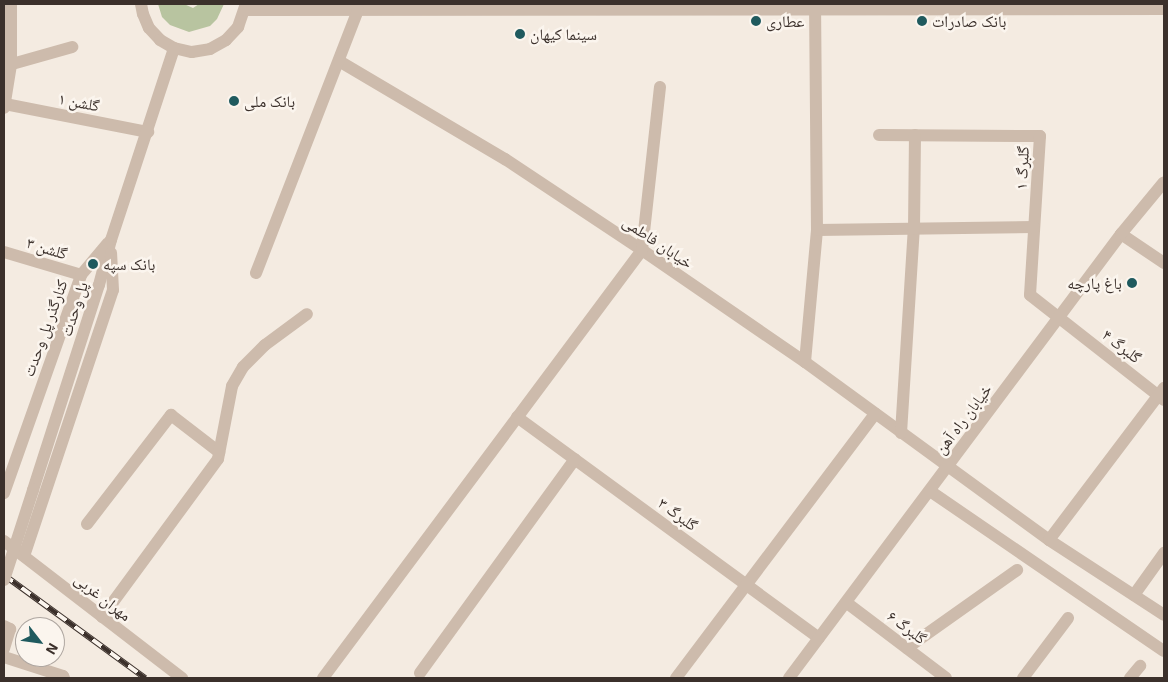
<!DOCTYPE html>
<html>
<head>
<meta charset="utf-8">
<style>
	body { margin:0 }
	#map { position:relative; width:1168px; height:682px; overflow:hidden; background:#f4ebe1; font-family:"Exo 2","Noto Naskh Arabic",sans-serif }
	div>[style] { position:absolute }
	.green>* { inset:0; background:#b8c4a0 }
	.minor>* { height:12px; margin:-6px; padding:0 6px; transform-origin:6px; border-radius:6px; background:#cdbbac }
	.rail>* { height:5.5px; margin-top:-2.75px; transform-origin:0; background:repeating-linear-gradient(90deg,#fbf5ee 0 11px,#3b302b 0 22px); box-sizing:border-box; border-block:1px solid #3b302b }
	.minor-bridge>* { height:12px; margin:-6px; padding:0 6px; transform-origin:6px; border-radius:6px; background:#cdbbac }
	.dots>* { width:14px; height:14px; translate:-50% -50%; box-sizing:border-box; border:2px solid #fbf5ee; border-radius:50% }
	span { translate:-50% -50%; white-space:nowrap; text-align:center; line-height:1.15; -webkit-text-stroke:5px #fbf5ee; paint-order:stroke }
	.poi-label { font-size:16px; color:#3b302b }
	.left { translate:0 -50%; text-align:left }
	.right { translate:-100% -50%; text-align:right }
	.street-label { font-size:16px; color:#3b302b }
	.frame { position:absolute; inset:0; border:5px solid #3b302b; pointer-events:none }
	.north { position:absolute; left:15px; top:617px; width:50px; height:50px; box-sizing:border-box; background:#fbf5ee; border:1px solid #aea6a0; border-radius:50%; rotate:120deg; font-size:14px; font-weight:700; line-height:20px; text-align:center; color:#3b302b }
	.north::after { content:''; display:block; margin:auto; width:18px; height:22px; background:#1f5a5e; clip-path:polygon(50% 0,100% 100%,50% 72%,0 100%) }
</style>
</head>
<body>
<div id="map">
	<div class="green">
		<i style="clip-path:polygon(158px 4px,184px 4px,193px 8px,199px 4px,224px 4px,217px 19px,210px 26px,189px 32px,170px 25px,162px 17px)"></i>
	</div>
	<div class="minor">
		<i style="left:141px;top:4px;width:10px;rotate:79deg"></i>
		<i style="left:143px;top:14px;width:15px;rotate:67deg"></i>
		<i style="left:149px;top:28px;width:16px;rotate:47deg"></i>
		<i style="left:160px;top:40px;width:16px;rotate:30deg"></i>
		<i style="left:174px;top:48px;width:18px;rotate:13deg"></i>
		<i style="left:192px;top:52px;width:18px;rotate:-9deg"></i>
		<i style="left:210px;top:49px;width:18px;rotate:-29deg"></i>
		<i style="left:226px;top:40px;width:18px;rotate:-47deg"></i>
		<i style="left:238px;top:27px;width:24px;rotate:-71deg"></i>
		<i style="left:245px;top:10px;width:919px;rotate:-0.06deg"></i>
		<i style="left:339px;top:61px;width:193px;rotate:30.6deg"></i>
		<i style="left:505px;top:159px;width:164px;rotate:33.6deg"></i>
		<i style="left:642px;top:250px;width:198px;rotate:34.5deg"></i>
		<i style="left:805px;top:362px;width:302px;rotate:36.1deg"></i>
		<i style="left:1049px;top:540px;width:137px;rotate:33.1deg"></i>
		<i style="left:5px;top:66px;width:70px;rotate:-15.8deg"></i>
		<i style="left:5px;top:104px;width:146px;rotate:11.1deg"></i>
		<i style="left:4px;top:108px;width:44px;rotate:-80.8deg"></i>
		<i style="left:11px;top:65px;width:61px;rotate:-90deg"></i>
		<i style="left:879px;top:135px;width:161px;rotate:0.4deg"></i>
		<i style="left:1040px;top:136px;width:159px;rotate:93.6deg"></i>
		<i style="left:1030px;top:295px;width:170px;rotate:38.1deg"></i>
		<i style="left:817px;top:230px;width:217px;rotate:-0.8deg"></i>
		<i style="left:1121px;top:234px;width:52px;rotate:34deg"></i>
		<i style="left:4px;top:252px;width:80px;rotate:16.6deg"></i>
		<i style="left:256px;top:273px;width:282px;rotate:-68.8deg"></i>
		<i style="left:805px;top:362px;width:133px;rotate:-84.8deg"></i>
		<i style="left:817px;top:230px;width:221px;rotate:-90.5deg"></i>
		<i style="left:517px;top:417px;width:374px;rotate:36.2deg"></i>
		<i style="left:901px;top:433px;width:204px;rotate:-86.4deg"></i>
		<i style="left:914px;top:229px;width:94px;rotate:-89.4deg"></i>
		<i style="left:33px;top:490px;width:215px;rotate:-72.2deg"></i>
		<i style="left:99px;top:285px;width:47px;rotate:-75.1deg"></i>
		<i style="left:111px;top:240px;width:202px;rotate:-71.8deg"></i>
		<i style="left:930px;top:491px;width:283px;rotate:34.4deg"></i>
		<i style="left:4px;top:493px;width:231px;rotate:-70.5deg"></i>
		<i style="left:81px;top:275px;width:42px;rotate:-49.8deg"></i>
		<i style="left:87px;top:524px;width:138px;rotate:-52.4deg"></i>
		<i style="left:171px;top:415px;width:61px;rotate:37.6deg"></i>
		<i style="left:1049px;top:540px;width:191px;rotate:-52.9deg"></i>
		<i style="left:4px;top:541px;width:225px;rotate:37.6deg"></i>
		<i style="left:24px;top:556px;width:280px;rotate:-71.5deg"></i>
		<i style="left:113px;top:290px;width:37px;rotate:-93deg"></i>
		<i style="left:1134px;top:595px;width:52px;rotate:-54.5deg"></i>
		<i style="left:847px;top:603px;width:124px;rotate:37.1deg"></i>
		<i style="left:102px;top:617px;width:196px;rotate:-53.7deg"></i>
		<i style="left:218px;top:459px;width:74px;rotate:-79.1deg"></i>
		<i style="left:232px;top:386px;width:22px;rotate:-60deg"></i>
		<i style="left:243px;top:367px;width:31px;rotate:-45deg"></i>
		<i style="left:265px;top:345px;width:52px;rotate:-36.4deg"></i>
		<i style="left:4px;top:626px;width:7px;rotate:27deg"></i>
		<i style="left:10px;top:629px;width:21px;rotate:107deg"></i>
		<i style="left:907px;top:648px;width:135px;rotate:-35.3deg"></i>
		<i style="left:4px;top:657px;width:62px;rotate:17.9deg"></i>
		<i style="left:63px;top:676px;width:2px;rotate:63deg"></i>
		<i style="left:420px;top:673px;width:264px;rotate:-54.1deg"></i>
		<i style="left:323px;top:678px;width:534px;rotate:-53.3deg"></i>
		<i style="left:642px;top:250px;width:164px;rotate:-83.7deg"></i>
		<i style="left:676px;top:678px;width:331px;rotate:-53deg"></i>
		<i style="left:789px;top:678px;width:554px;rotate:-53.21deg"></i>
		<i style="left:1121px;top:234px;width:67px;rotate:-50.4deg"></i>
		<i style="left:1023px;top:678px;width:75px;rotate:-53.1deg"></i>
		<i style="left:1130px;top:678px;width:16px;rotate:-50deg"></i>
	</div>
	<div class="rail">
		<i style="left:4px;top:575px;width:175px;rotate:36.1deg"></i>
	</div>
	<div class="minor-bridge">
		<i style="left:4px;top:580px;width:95px;rotate:-72.1deg"></i>
	</div>
	<div class="dots">
		<i style="left:756px;top:21px;background:#1f5a5e"></i>
		<i style="left:922px;top:21px;background:#1f5a5e"></i>
		<i style="left:520px;top:34px;background:#1f5a5e"></i>
		<i style="left:234px;top:101px;background:#1f5a5e"></i>
		<i style="left:93px;top:264px;background:#1f5a5e"></i>
		<i style="left:1132px;top:283px;background:#1f5a5e"></i>
	</div>
	<div class="poi-label">
		<span class="left" style="left:766px;top:21px">عطاری</span>
		<span class="left" style="left:932px;top:21px">بانک صادرات</span>
		<span class="left" style="left:530px;top:34px">سینما کیهان</span>
		<span class="left" style="left:244px;top:101px">بانک ملی</span>
		<span class="left" style="left:103px;top:264px">بانک سپه</span>
		<span class="right" style="left:1122px;top:283px">باغ پارچه</span>
	</div>
	<div class="street-label">
		<span style="left:79px;top:102px;rotate:11deg">گلشن ۱</span>
		<span style="left:1022px;top:168px;rotate:-87deg">گلبرگ ۱</span>
		<span style="left:658px;top:242px;rotate:34deg">خیابان فاطمی</span>
		<span style="left:47px;top:248px;rotate:17deg">گلشن ۳</span>
		<span style="left:74px;top:309px;rotate:-72deg">پل وحدت</span>
		<span style="left:45px;top:328px;rotate:-70deg">کنارگذر پل وحدت</span>
		<span style="left:1122px;top:346px;rotate:38deg">گلبرگ ۴</span>
		<span style="left:963px;top:419px;rotate:-53deg">خیابان راه آهن</span>
		<span style="left:678px;top:514px;rotate:36deg">گلبرگ ۳</span>
		<span style="left:103px;top:597px;rotate:38deg">مهران غربی</span>
		<span style="left:907px;top:627px;rotate:37deg">گلبرگ ۶</span>
	</div>
	<div class="frame"></div>
	<div class="north">N</div>
</div>
</body>
</html>
